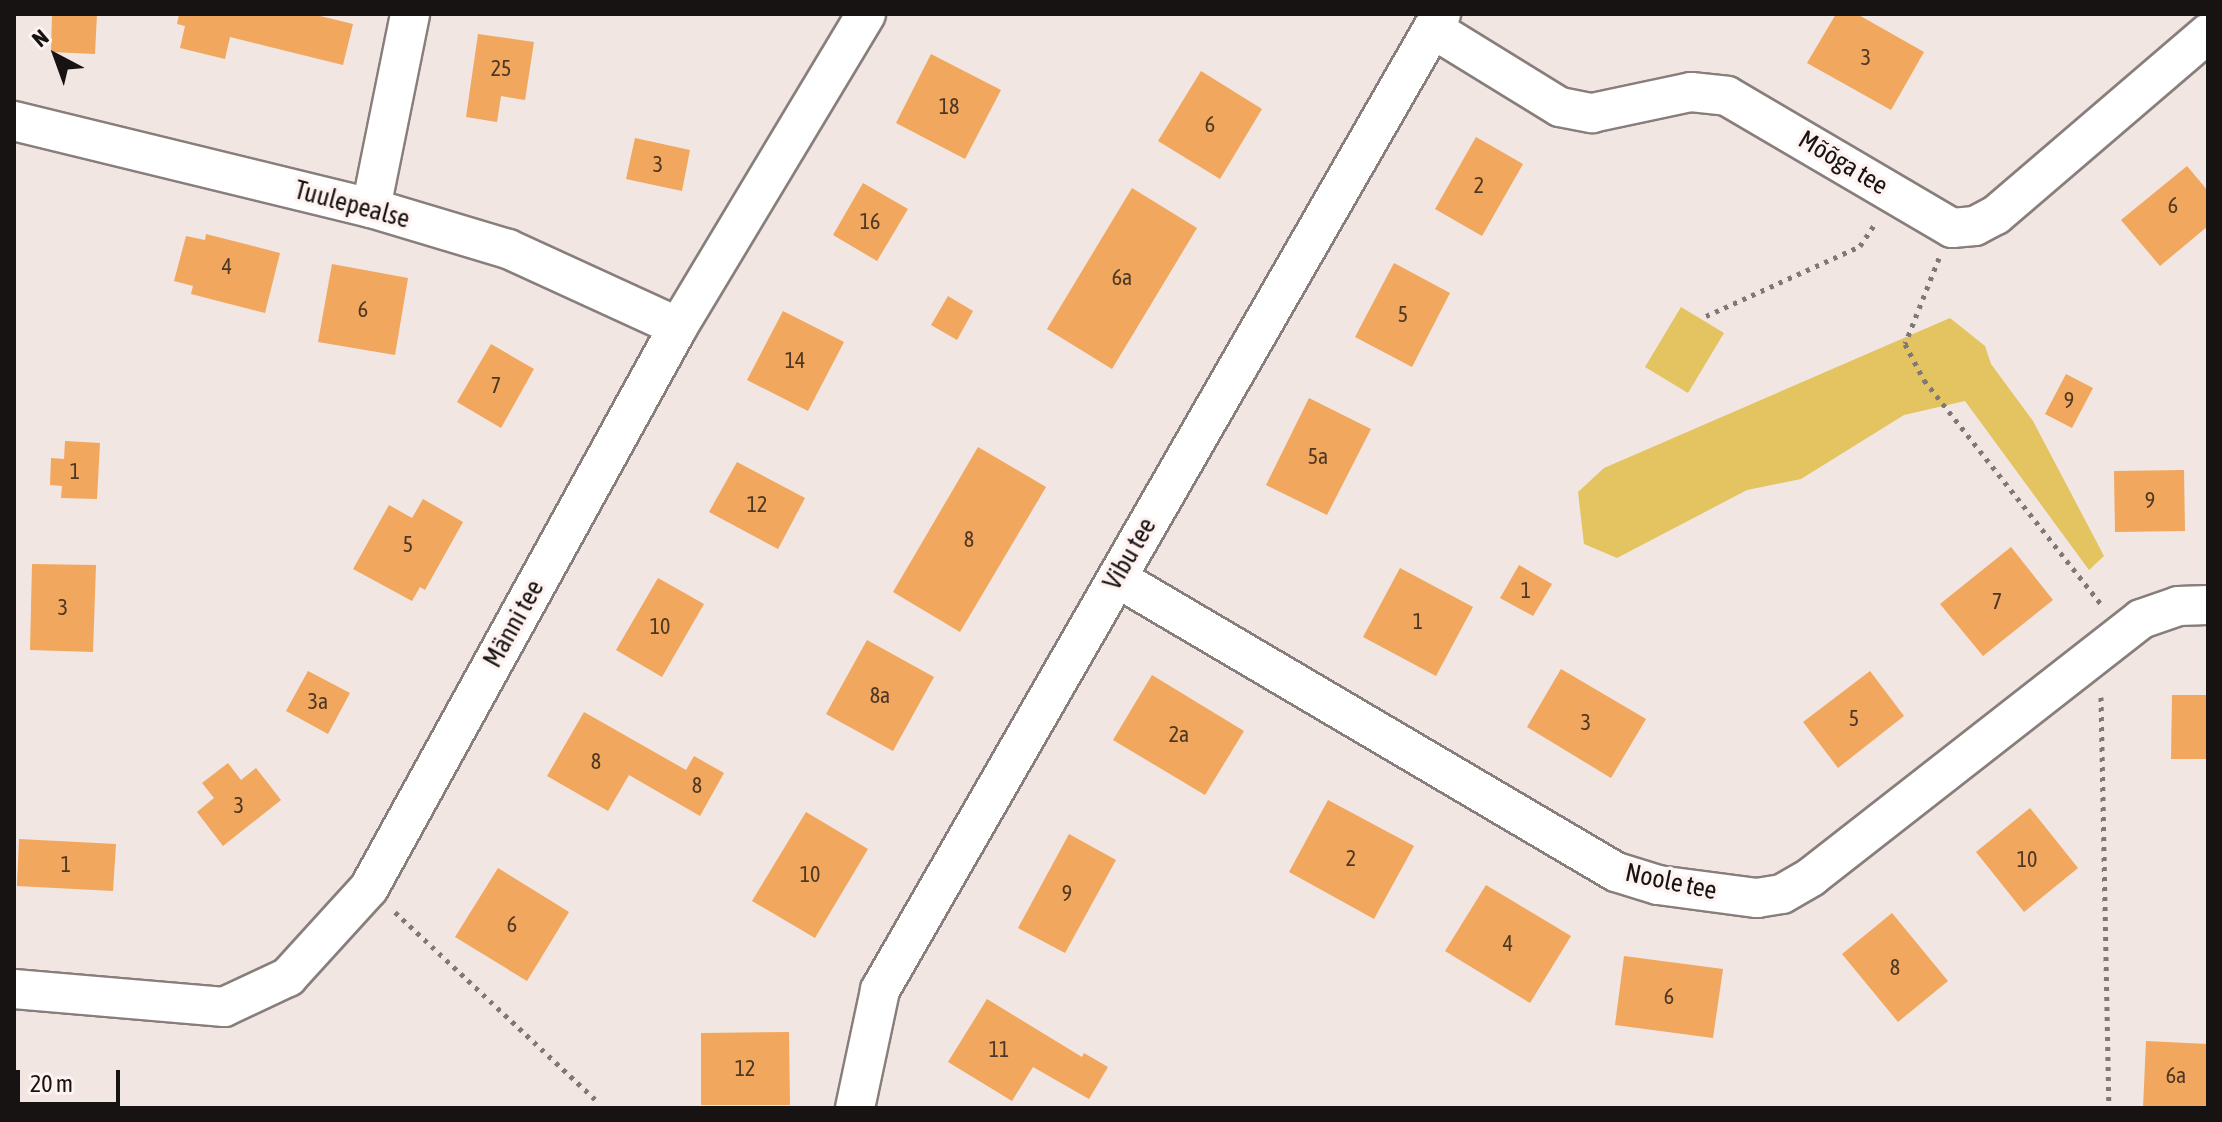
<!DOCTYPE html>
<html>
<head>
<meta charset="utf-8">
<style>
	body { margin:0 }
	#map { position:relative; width:2222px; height:1122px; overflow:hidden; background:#f1e6e2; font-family:"Asap Condensed",sans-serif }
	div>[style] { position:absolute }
	.green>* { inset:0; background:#e4c361 }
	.building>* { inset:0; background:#f1a75d }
	.path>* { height:5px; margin-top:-2.5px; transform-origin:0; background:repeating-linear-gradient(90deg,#807876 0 4px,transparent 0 10px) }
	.roads { filter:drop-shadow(2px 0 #887e7b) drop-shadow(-2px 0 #887e7b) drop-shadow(0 2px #887e7b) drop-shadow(0 -2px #887e7b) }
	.minor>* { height:38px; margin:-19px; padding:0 19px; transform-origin:19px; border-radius:19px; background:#fff }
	span { translate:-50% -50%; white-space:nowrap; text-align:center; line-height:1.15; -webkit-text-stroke:7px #fef3f0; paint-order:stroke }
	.number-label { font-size:22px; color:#4e3825 }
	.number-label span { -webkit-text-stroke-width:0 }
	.street-label { font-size:26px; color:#171312 }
	.frame { position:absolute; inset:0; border:16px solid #171312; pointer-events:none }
	.north { position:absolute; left:16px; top:16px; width:80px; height:80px; -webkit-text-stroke:6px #fef3f0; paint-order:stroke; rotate:319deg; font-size:22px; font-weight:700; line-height:32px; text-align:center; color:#171312 }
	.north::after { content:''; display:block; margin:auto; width:28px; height:36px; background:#171312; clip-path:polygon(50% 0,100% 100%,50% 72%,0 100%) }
	.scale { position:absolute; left:16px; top:1070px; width:104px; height:36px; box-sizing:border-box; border:4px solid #171312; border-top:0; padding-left:10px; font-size:24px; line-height:28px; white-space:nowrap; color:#171312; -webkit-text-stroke:6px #fef3f0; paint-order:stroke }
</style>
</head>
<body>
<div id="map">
	<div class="green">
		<i style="clip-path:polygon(1681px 307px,1724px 333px,1688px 393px,1645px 367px)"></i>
		<i style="clip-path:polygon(1950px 318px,1985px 346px,1991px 364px,2033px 421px,2104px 556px,2089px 570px,1965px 401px,1904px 415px,1801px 479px,1747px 490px,1617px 558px,1584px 544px,1578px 492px,1604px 468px)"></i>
	</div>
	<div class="building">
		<i style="clip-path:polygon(52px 14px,97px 14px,95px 54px,51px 52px)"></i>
		<i style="clip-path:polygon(179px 14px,312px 14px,353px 24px,343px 65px,230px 37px,225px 59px,180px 48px,185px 26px,177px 24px)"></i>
		<i style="clip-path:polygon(1836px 14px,1857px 14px,1924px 52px,1891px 110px,1807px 63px)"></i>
		<i style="clip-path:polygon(478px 34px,534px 42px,525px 100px,501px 96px,497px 122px,466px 117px)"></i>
		<i style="clip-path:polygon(931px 54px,1001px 90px,965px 159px,896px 123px)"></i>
		<i style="clip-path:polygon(1201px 71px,1262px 109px,1220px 179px,1158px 141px)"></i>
		<i style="clip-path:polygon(1476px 137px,1523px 164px,1482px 236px,1435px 209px)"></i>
		<i style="clip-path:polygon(635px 138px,690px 150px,682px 191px,626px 179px)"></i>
		<i style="clip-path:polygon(2187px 166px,2208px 191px,2208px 226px,2160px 266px,2121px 220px)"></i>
		<i style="clip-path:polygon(863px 183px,908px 209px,877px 261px,833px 235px)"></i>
		<i style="clip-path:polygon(1132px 188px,1197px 228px,1112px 369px,1047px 329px)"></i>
		<i style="clip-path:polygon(206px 234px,280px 253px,265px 313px,191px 294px,193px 286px,174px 281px,186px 236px,205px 240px)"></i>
		<i style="clip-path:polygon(1394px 263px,1450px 293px,1412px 367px,1355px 337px)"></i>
		<i style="clip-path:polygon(332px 264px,408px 278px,395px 355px,318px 342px)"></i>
		<i style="clip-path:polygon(948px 296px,973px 311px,957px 340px,931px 325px)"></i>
		<i style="clip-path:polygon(783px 311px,844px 342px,808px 411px,747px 380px)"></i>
		<i style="clip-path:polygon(491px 344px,534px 369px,501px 428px,457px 402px)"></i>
		<i style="clip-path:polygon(2066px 374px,2093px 388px,2072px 428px,2045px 414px)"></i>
		<i style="clip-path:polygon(1309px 398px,1371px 429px,1327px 515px,1266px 485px)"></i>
		<i style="clip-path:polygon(65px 441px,100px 443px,97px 499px,61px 498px,62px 486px,50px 485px,51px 458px,64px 459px)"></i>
		<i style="clip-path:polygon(978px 447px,1046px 487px,960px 632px,893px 592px)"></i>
		<i style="clip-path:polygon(737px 462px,805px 498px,778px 549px,709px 512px)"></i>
		<i style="clip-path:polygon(2184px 470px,2185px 531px,2115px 532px,2114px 471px)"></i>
		<i style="clip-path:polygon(423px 499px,463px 522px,425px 590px,420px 587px,412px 601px,353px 569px,389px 505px,412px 518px)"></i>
		<i style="clip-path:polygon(2011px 547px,2053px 600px,1983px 656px,1940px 604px)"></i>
		<i style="clip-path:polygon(32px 564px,96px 565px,93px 652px,30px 650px)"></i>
		<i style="clip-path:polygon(1519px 565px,1552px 584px,1533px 616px,1500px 598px)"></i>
		<i style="clip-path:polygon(1400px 568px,1473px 607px,1436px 676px,1363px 637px)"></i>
		<i style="clip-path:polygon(658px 578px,704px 604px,662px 677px,616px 650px)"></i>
		<i style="clip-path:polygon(867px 640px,934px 677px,893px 751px,826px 714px)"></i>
		<i style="clip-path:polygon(1561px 669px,1646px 719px,1611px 778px,1527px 727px)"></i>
		<i style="clip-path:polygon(308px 671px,350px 693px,328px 734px,286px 711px)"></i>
		<i style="clip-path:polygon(1870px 671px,1904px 716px,1838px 768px,1803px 722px)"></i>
		<i style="clip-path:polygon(1152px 675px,1244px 731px,1205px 795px,1113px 740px)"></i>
		<i style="clip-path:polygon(2172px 695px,2208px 695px,2208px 759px,2171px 759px)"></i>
		<i style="clip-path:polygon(584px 712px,686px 770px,694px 756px,724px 773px,700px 816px,629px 775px,608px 811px,547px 776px)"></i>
		<i style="clip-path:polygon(228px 763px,241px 780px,256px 768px,281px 800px,223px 846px,197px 812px,214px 798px,202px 783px)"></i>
		<i style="clip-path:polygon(1328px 800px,1414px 846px,1374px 919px,1289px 872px)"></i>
		<i style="clip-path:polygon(2030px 808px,2078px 868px,2024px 912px,1976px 852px)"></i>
		<i style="clip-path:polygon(806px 812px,868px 849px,815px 938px,752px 901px)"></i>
		<i style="clip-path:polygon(1069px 834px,1116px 860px,1065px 953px,1018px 928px)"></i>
		<i style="clip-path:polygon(19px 839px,116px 844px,113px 891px,17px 886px)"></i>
		<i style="clip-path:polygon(498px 868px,569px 912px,527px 981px,455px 937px)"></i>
		<i style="clip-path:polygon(1486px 885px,1571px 936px,1530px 1003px,1445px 951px)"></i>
		<i style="clip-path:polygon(1892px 913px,1948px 981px,1898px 1022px,1842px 954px)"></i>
		<i style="clip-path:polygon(1624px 956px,1723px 969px,1713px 1038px,1615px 1025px)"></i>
		<i style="clip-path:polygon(987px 999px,1082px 1057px,1084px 1053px,1108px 1067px,1089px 1099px,1033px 1067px,1012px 1101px,948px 1062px)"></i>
		<i style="clip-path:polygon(789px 1032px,790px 1105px,701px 1105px,701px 1033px)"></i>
		<i style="clip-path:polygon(2146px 1041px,2208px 1044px,2208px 1108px,2143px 1108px)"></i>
	</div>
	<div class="path">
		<i style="left:1939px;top:258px;width:92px;rotate:111.6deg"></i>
		<i style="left:1905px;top:344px;width:41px;rotate:62.2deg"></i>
		<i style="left:1924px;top:380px;width:289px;rotate:51.7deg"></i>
		<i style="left:1706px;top:316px;width:169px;rotate:-24.4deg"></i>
		<i style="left:1860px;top:246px;width:27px;rotate:-56deg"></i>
		<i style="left:2101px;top:697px;width:411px;rotate:88.9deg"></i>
		<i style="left:395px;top:912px;width:275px;rotate:43.1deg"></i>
	</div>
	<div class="roads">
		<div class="minor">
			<i style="left:1433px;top:29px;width:149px;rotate:31.6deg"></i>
			<i style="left:1560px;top:107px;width:33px;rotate:11deg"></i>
			<i style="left:1592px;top:113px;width:101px;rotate:-12deg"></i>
			<i style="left:1691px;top:92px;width:36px;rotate:6deg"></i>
			<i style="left:1727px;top:96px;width:261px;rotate:30.4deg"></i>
			<i style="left:1952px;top:228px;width:23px;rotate:-5deg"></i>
			<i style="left:1975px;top:226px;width:24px;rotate:-28deg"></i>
			<i style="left:1996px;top:215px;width:279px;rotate:-40.6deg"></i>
			<i style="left:14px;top:121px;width:367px;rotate:13.7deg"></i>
			<i style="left:371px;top:208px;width:143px;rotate:16.7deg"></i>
			<i style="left:508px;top:249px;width:187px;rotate:24.6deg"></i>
			<i style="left:371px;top:208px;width:198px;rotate:-78.6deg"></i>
			<i style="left:1117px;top:578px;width:579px;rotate:30.51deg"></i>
			<i style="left:1616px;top:872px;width:44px;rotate:17.2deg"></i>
			<i style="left:1658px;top:885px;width:100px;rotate:7.5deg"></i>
			<i style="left:1757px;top:898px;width:25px;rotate:-9deg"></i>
			<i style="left:1782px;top:894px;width:34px;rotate:-30deg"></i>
			<i style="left:1811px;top:877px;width:419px;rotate:-38deg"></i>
			<i style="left:2141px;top:619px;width:39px;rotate:-19deg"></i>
			<i style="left:2178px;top:606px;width:30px;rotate:-2deg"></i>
			<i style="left:14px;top:989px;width:211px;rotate:4.9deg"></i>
			<i style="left:224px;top:1007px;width:71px;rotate:-25.1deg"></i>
			<i style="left:288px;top:977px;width:120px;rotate:-47.7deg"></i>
			<i style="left:369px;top:888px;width:640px;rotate:-61.15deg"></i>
			<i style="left:678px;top:327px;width:365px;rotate:-59deg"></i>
			<i style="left:855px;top:1108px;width:121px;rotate:-78deg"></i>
			<i style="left:880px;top:990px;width:1126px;rotate:-60.11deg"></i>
		</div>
	</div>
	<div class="number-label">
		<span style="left:1866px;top:58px">3</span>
		<span style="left:501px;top:69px">25</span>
		<span style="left:949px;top:107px">18</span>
		<span style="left:1210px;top:125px">6</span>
		<span style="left:658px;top:165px">3</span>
		<span style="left:1479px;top:186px">2</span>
		<span style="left:2173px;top:206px">6</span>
		<span style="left:870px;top:222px">16</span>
		<span style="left:227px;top:267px">4</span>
		<span style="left:1122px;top:278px">6a</span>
		<span style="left:363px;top:310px">6</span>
		<span style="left:1403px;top:315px">5</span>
		<span style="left:795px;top:361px">14</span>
		<span style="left:496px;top:386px">7</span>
		<span style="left:2069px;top:401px">9</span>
		<span style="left:1318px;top:457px">5a</span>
		<span style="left:75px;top:472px">1</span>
		<span style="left:2150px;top:501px">9</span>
		<span style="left:757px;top:505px">12</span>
		<span style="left:969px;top:540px">8</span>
		<span style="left:408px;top:545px">5</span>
		<span style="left:1526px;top:591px">1</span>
		<span style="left:1997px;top:602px">7</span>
		<span style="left:63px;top:608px">3</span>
		<span style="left:1418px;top:622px">1</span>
		<span style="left:660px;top:627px">10</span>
		<span style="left:880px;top:696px">8a</span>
		<span style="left:318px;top:702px">3a</span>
		<span style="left:1854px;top:719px">5</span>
		<span style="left:1586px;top:723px">3</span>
		<span style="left:1179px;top:735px">2a</span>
		<span style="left:596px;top:762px">8</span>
		<span style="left:697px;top:786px">8</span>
		<span style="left:239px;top:806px">3</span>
		<span style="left:1351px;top:859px">2</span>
		<span style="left:2027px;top:860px">10</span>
		<span style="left:66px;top:865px">1</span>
		<span style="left:810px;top:875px">10</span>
		<span style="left:1067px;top:894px">9</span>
		<span style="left:512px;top:925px">6</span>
		<span style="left:1508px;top:944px">4</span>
		<span style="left:1895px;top:968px">8</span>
		<span style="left:1669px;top:997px">6</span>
		<span style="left:999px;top:1050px">11</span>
		<span style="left:745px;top:1069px">12</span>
		<span style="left:2176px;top:1076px">6a</span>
	</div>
	<div class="street-label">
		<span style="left:1843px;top:163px;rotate:31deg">Mõõga tee</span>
		<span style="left:352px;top:205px;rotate:15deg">Tuulepealse</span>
		<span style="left:1130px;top:554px;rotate:-60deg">Vibu tee</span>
		<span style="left:514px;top:624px;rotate:-61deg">Männi tee</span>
		<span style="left:1671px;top:882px;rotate:12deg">Noole tee</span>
	</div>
	<div class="frame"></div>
	<div class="north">N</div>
	<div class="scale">20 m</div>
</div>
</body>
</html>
